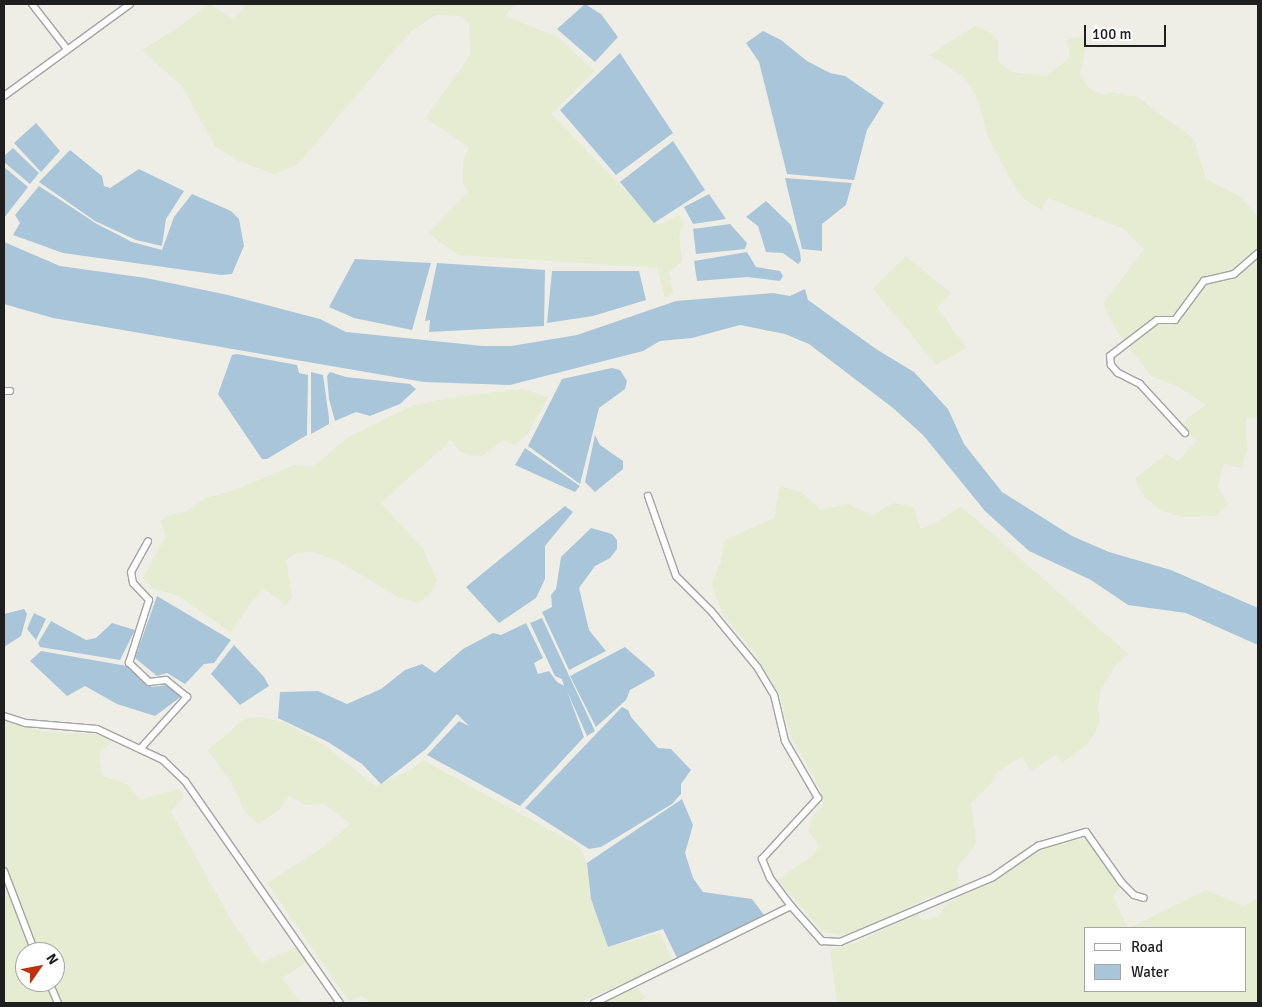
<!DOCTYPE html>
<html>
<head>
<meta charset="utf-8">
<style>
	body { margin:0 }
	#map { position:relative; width:1262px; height:1007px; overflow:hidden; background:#efeee6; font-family:Signika,sans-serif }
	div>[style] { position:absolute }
	.farmland>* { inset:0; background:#e5ecd2 }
	.water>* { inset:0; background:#a9c5d9 }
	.roads { filter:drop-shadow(1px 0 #a3a3a3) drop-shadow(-1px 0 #a3a3a3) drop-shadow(0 1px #a3a3a3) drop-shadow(0 -1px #a3a3a3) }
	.minor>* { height:6px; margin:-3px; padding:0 3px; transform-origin:3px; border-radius:3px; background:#fff }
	span { translate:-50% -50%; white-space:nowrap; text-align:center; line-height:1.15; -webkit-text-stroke:4px #fff; paint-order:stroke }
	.frame { position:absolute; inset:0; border:5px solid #1f1f1f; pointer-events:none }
	.legend { position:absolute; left:1084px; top:927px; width:162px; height:65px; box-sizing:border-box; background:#fff; border:1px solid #a5a5a5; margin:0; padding:6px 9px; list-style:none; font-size:15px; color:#1f1f1f }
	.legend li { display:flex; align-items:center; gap:10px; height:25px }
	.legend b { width:25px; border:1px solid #a5a5a5 }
	.north { position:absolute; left:15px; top:942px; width:50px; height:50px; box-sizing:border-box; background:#fff; border:1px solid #a5a5a5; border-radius:50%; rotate:57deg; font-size:14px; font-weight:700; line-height:20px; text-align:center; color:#1f1f1f }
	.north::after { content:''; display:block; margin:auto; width:18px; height:22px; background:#bf310e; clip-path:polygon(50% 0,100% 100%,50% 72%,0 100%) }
	.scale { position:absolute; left:1084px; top:25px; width:82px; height:22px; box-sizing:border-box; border:2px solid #1f1f1f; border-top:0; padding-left:6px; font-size:15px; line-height:18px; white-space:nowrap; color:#1f1f1f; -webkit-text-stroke:4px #fff; paint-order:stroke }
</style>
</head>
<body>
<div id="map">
	<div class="farmland">
		<i style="clip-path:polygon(209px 4px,234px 19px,247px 4px,515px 4px,505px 16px,558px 37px,594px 71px,552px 114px,658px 225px,679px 215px,684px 225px,679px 236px,682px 261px,669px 272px,673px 294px,665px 298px,657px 268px,458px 255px,428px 233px,468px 192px,463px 183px,463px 162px,469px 147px,426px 118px,470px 55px,469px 25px,462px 16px,436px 15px,411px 31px,298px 164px,274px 174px,239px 161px,216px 147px,181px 85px,142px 50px,179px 27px)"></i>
		<i style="clip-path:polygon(975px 26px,991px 33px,998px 41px,998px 61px,1011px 72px,1046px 76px,1070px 58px,1067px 39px,1081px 37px,1086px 47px,1080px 74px,1089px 88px,1102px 95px,1112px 92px,1137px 97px,1194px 139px,1206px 179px,1240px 196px,1258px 217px,1258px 419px,1246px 418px,1247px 450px,1241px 468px,1223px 464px,1218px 488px,1228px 504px,1216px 516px,1181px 517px,1158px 509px,1142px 494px,1135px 479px,1166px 454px,1178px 461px,1197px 440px,1185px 433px,1186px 419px,1206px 405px,1177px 386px,1151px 376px,1115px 329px,1103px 304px,1144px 249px,1124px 229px,1048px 198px,1041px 210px,1020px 196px,988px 137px,978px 100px,963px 76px,929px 55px)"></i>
		<i style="clip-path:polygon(906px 256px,951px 293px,937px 308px,967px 348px,936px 365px,873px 288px)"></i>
		<i style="clip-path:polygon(523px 389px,548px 397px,528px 433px,515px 445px,504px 440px,482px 456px,469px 455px,459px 451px,451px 440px,381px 503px,423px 549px,437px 580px,429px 596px,417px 603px,398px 597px,338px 561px,312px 552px,296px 553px,286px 560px,292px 597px,285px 606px,278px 598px,262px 589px,230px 632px,179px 596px,152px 588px,143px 578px,166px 536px,161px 521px,167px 516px,185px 512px,206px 498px,235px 490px,294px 465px,314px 467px,348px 437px,414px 405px,449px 398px)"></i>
		<i style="clip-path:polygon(780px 486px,801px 492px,821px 510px,848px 504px,873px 515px,893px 503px,914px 507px,920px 529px,938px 522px,961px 506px,1128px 654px,1116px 665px,1101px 689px,1098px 707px,1100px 723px,1087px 745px,1063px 762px,1055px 755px,1031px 771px,1022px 757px,997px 772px,990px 785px,971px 803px,976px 838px,974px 848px,957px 867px,959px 888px,928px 898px,892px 916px,843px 935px,823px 932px,778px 880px,813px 855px,819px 846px,808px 830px,812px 817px,823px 805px,821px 791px,789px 732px,779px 694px,756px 655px,724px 617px,711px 584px,721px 562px,725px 540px,774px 518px)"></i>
		<i style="clip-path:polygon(263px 717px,288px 724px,327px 747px,375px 786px,411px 770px,423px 760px,579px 846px,587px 863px,591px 899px,608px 947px,660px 933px,673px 961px,579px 1003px,371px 1003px,362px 996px,349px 1001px,267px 883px,322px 848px,351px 824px,324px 804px,306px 805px,289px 796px,279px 810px,258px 824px,245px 812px,232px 784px,208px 750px,244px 719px)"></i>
		<i style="clip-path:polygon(evenodd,4px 720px,44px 732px,95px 734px,114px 741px,99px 752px,102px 776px,129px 785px,139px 800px,179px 789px,184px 796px,171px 812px,231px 920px,261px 963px,297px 947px,307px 962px,282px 978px,301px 1003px,4px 1003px,4px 720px,25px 952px,55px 952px,55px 982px,25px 982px,25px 952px)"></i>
		<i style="clip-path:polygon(1086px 838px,1092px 842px,1119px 888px,1113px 897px,1128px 928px,1086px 928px,1086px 991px,1246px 991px,1246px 928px,1129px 928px,1206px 890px,1244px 906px,1258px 897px,1258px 1003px,837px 1003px,830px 950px,858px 942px,917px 913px,922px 920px,938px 917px,947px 903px,994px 881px,1041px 849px)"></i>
		<i style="clip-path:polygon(636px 987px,646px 998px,637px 1003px,602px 1003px)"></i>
	</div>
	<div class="water">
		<i style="clip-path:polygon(585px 4px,601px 14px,618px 37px,595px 62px,557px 29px)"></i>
		<i style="clip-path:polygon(763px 31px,781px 40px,807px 61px,830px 73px,845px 76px,884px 103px,867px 130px,854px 180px,787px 174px,759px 62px,746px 43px)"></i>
		<i style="clip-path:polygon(620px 53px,673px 133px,616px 175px,560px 110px)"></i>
		<i style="clip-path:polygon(36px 123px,60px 151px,41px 172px,14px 143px)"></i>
		<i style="clip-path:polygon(673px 141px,705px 190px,654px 223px,620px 182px)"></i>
		<i style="clip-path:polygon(13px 148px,39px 173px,30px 184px,4px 162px,4px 156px)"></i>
		<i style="clip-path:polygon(70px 150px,102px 176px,104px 186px,110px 188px,139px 169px,184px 191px,166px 219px,162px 246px,136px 240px,95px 221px,39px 182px)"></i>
		<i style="clip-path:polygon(4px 167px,28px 187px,4px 218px)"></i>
		<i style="clip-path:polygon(785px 178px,852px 183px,846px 205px,822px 224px,822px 251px,802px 249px)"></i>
		<i style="clip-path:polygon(39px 186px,97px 224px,132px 242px,162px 250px,174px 217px,192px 194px,231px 211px,239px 219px,244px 246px,232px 274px,221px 275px,63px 253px,13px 235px,20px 223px,15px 215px)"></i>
		<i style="clip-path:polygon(709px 194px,726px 219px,693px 224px,684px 207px)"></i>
		<i style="clip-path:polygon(766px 201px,791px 225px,800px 252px,801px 261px,798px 264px,783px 253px,766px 252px,758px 226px,746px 217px)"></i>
		<i style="clip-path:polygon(730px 224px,747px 243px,745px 249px,696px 254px,693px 229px)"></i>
		<i style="clip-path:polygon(4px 242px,60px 266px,146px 278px,228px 295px,320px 319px,346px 332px,483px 346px,511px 346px,577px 335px,676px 301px,773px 293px,790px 296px,805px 289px,808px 300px,876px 349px,914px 372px,948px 409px,964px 444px,1002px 492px,1072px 536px,1109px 552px,1171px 570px,1258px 608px,1258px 645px,1186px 613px,1128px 605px,1091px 580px,1029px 551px,985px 511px,923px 435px,893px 408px,809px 344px,785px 334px,740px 325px,692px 338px,660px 341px,643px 351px,510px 385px,424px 382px,53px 318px,4px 304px)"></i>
		<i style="clip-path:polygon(747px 252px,756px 267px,780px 271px,783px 276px,780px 281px,747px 277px,697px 281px,694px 261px)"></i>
		<i style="clip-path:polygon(355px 259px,431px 263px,412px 330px,354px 318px,329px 307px)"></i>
		<i style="clip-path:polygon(437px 263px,545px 270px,544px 326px,429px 332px,430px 320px,425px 321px)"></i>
		<i style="clip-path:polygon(552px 271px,639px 271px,646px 300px,593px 316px,547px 323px)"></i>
		<i style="clip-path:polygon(237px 354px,297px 365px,299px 373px,308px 375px,307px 435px,267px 459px,262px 459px,218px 394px,232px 355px)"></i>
		<i style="clip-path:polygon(612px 368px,620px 370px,627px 381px,625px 389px,599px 408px,580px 484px,528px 446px,562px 379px)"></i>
		<i style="clip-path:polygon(311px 372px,323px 375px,329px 418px,329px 424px,311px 434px)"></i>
		<i style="clip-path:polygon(330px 372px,346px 377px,410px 384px,416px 389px,400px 404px,370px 416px,356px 412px,335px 421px,329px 399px,327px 376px)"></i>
		<i style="clip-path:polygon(595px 435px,600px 445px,623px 461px,623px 469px,595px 492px,585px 482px)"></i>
		<i style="clip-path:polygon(525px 448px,580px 486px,575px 492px,515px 465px)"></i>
		<i style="clip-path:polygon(565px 506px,573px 512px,545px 546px,545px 579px,536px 598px,499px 623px,466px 587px)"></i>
		<i style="clip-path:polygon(591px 528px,612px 534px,617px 540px,617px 549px,610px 558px,595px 566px,579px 588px,589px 630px,606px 651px,569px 670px,542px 612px,552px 607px,551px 595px,556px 589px,561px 557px)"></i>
		<i style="clip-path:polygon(157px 596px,231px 640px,214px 663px,204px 664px,185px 684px,167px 673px,157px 676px,135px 658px)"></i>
		<i style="clip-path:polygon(24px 609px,27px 614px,21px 636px,4px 647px,4px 614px)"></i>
		<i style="clip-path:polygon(34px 613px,46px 619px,36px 640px,27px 629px)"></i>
		<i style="clip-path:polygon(542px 618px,595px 731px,587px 736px,567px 691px,584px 737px,520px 806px,427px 755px,459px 721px,469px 726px,457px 714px,426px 749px,381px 784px,362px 764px,328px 742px,278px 718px,280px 692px,318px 691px,347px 704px,381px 689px,405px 670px,422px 664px,435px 673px,463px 649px,493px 633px,501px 635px,526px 623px,543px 658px,534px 663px,538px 674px,549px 671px,557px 682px,564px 686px,562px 679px,555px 676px,530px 623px)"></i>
		<i style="clip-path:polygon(51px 621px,86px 640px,96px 638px,112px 623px,135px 630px,120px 660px,40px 647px,38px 643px)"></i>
		<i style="clip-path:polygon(234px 645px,264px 677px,269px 686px,240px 705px,211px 674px)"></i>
		<i style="clip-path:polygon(625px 647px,654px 672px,655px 676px,630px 690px,626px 700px,596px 727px,570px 676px)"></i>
		<i style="clip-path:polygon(41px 651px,127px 666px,152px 687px,173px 684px,186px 693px,155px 716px,117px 704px,85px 686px,67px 696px,30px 661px)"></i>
		<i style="clip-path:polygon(622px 707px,628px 710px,631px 717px,658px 748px,671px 749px,691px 770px,681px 784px,681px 794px,672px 804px,601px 847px,589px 849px,525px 808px)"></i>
		<i style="clip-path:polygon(682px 799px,693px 825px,685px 853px,693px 878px,703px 892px,752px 899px,764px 915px,679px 962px,663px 929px,608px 947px,591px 899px,587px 863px)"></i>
	</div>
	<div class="roads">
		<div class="minor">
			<i style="left:32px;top:4px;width:57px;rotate:52.1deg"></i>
			<i style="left:4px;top:96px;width:156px;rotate:-36.1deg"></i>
			<i style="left:4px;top:391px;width:6px"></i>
			<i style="left:1185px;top:433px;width:67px;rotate:-132.6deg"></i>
			<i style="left:1140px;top:384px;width:25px;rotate:-153deg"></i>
			<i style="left:1118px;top:373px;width:11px;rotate:-131deg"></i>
			<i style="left:1111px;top:365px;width:9px;rotate:-96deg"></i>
			<i style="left:1110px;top:356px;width:59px;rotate:-37.5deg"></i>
			<i style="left:1157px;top:320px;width:18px"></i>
			<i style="left:1175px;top:320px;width:49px;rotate:-53.4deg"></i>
			<i style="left:1204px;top:281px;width:31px;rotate:-13deg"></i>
			<i style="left:1234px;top:274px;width:32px;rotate:-41deg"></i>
			<i style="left:4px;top:716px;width:23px;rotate:18deg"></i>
			<i style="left:26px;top:723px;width:71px;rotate:4.8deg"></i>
			<i style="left:97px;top:729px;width:73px;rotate:25.2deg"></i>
			<i style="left:163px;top:760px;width:30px;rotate:44deg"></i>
			<i style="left:185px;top:781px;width:271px;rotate:55.1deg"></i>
			<i style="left:141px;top:748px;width:69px;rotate:-48deg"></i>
			<i style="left:187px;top:697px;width:27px;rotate:-141deg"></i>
			<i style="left:166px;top:680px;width:17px;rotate:173deg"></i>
			<i style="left:149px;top:682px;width:28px;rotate:-136deg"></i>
			<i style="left:129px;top:663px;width:66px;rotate:-72.4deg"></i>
			<i style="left:149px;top:600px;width:23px;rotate:-133deg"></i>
			<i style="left:133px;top:583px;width:11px;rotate:-100deg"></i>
			<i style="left:131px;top:572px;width:35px;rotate:-61deg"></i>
			<i style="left:4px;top:871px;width:87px;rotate:69.1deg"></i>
			<i style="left:791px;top:906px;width:47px;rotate:48.5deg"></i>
			<i style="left:822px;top:941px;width:18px;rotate:3deg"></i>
			<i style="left:840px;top:942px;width:166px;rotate:-23deg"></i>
			<i style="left:993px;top:877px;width:55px;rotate:-34.6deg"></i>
			<i style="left:1038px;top:846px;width:50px;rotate:-16.3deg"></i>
			<i style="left:1086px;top:832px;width:62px;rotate:54.8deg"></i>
			<i style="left:1122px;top:883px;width:17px;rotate:45deg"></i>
			<i style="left:1134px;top:895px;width:10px;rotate:17deg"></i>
			<i style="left:49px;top:982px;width:23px;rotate:67deg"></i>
			<i style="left:594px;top:1003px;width:220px;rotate:-26.2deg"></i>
			<i style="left:791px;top:906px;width:35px;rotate:-127deg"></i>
			<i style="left:770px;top:878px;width:21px;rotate:-113deg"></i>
			<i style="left:762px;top:859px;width:83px;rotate:-47.4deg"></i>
			<i style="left:818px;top:798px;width:66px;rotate:-120.1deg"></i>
			<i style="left:785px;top:741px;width:47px;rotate:-103.4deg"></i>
			<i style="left:774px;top:695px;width:31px;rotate:-121deg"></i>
			<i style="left:758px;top:668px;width:74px;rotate:-129.5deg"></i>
			<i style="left:711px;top:611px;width:49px;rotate:-135deg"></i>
			<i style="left:676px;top:576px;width:85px;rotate:-109.3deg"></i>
		</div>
	</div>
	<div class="frame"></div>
	<ul class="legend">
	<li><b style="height:6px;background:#fff"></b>Road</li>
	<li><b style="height:14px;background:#a9c5d9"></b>Water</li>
	</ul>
	<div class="north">N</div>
	<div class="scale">100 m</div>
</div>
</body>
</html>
